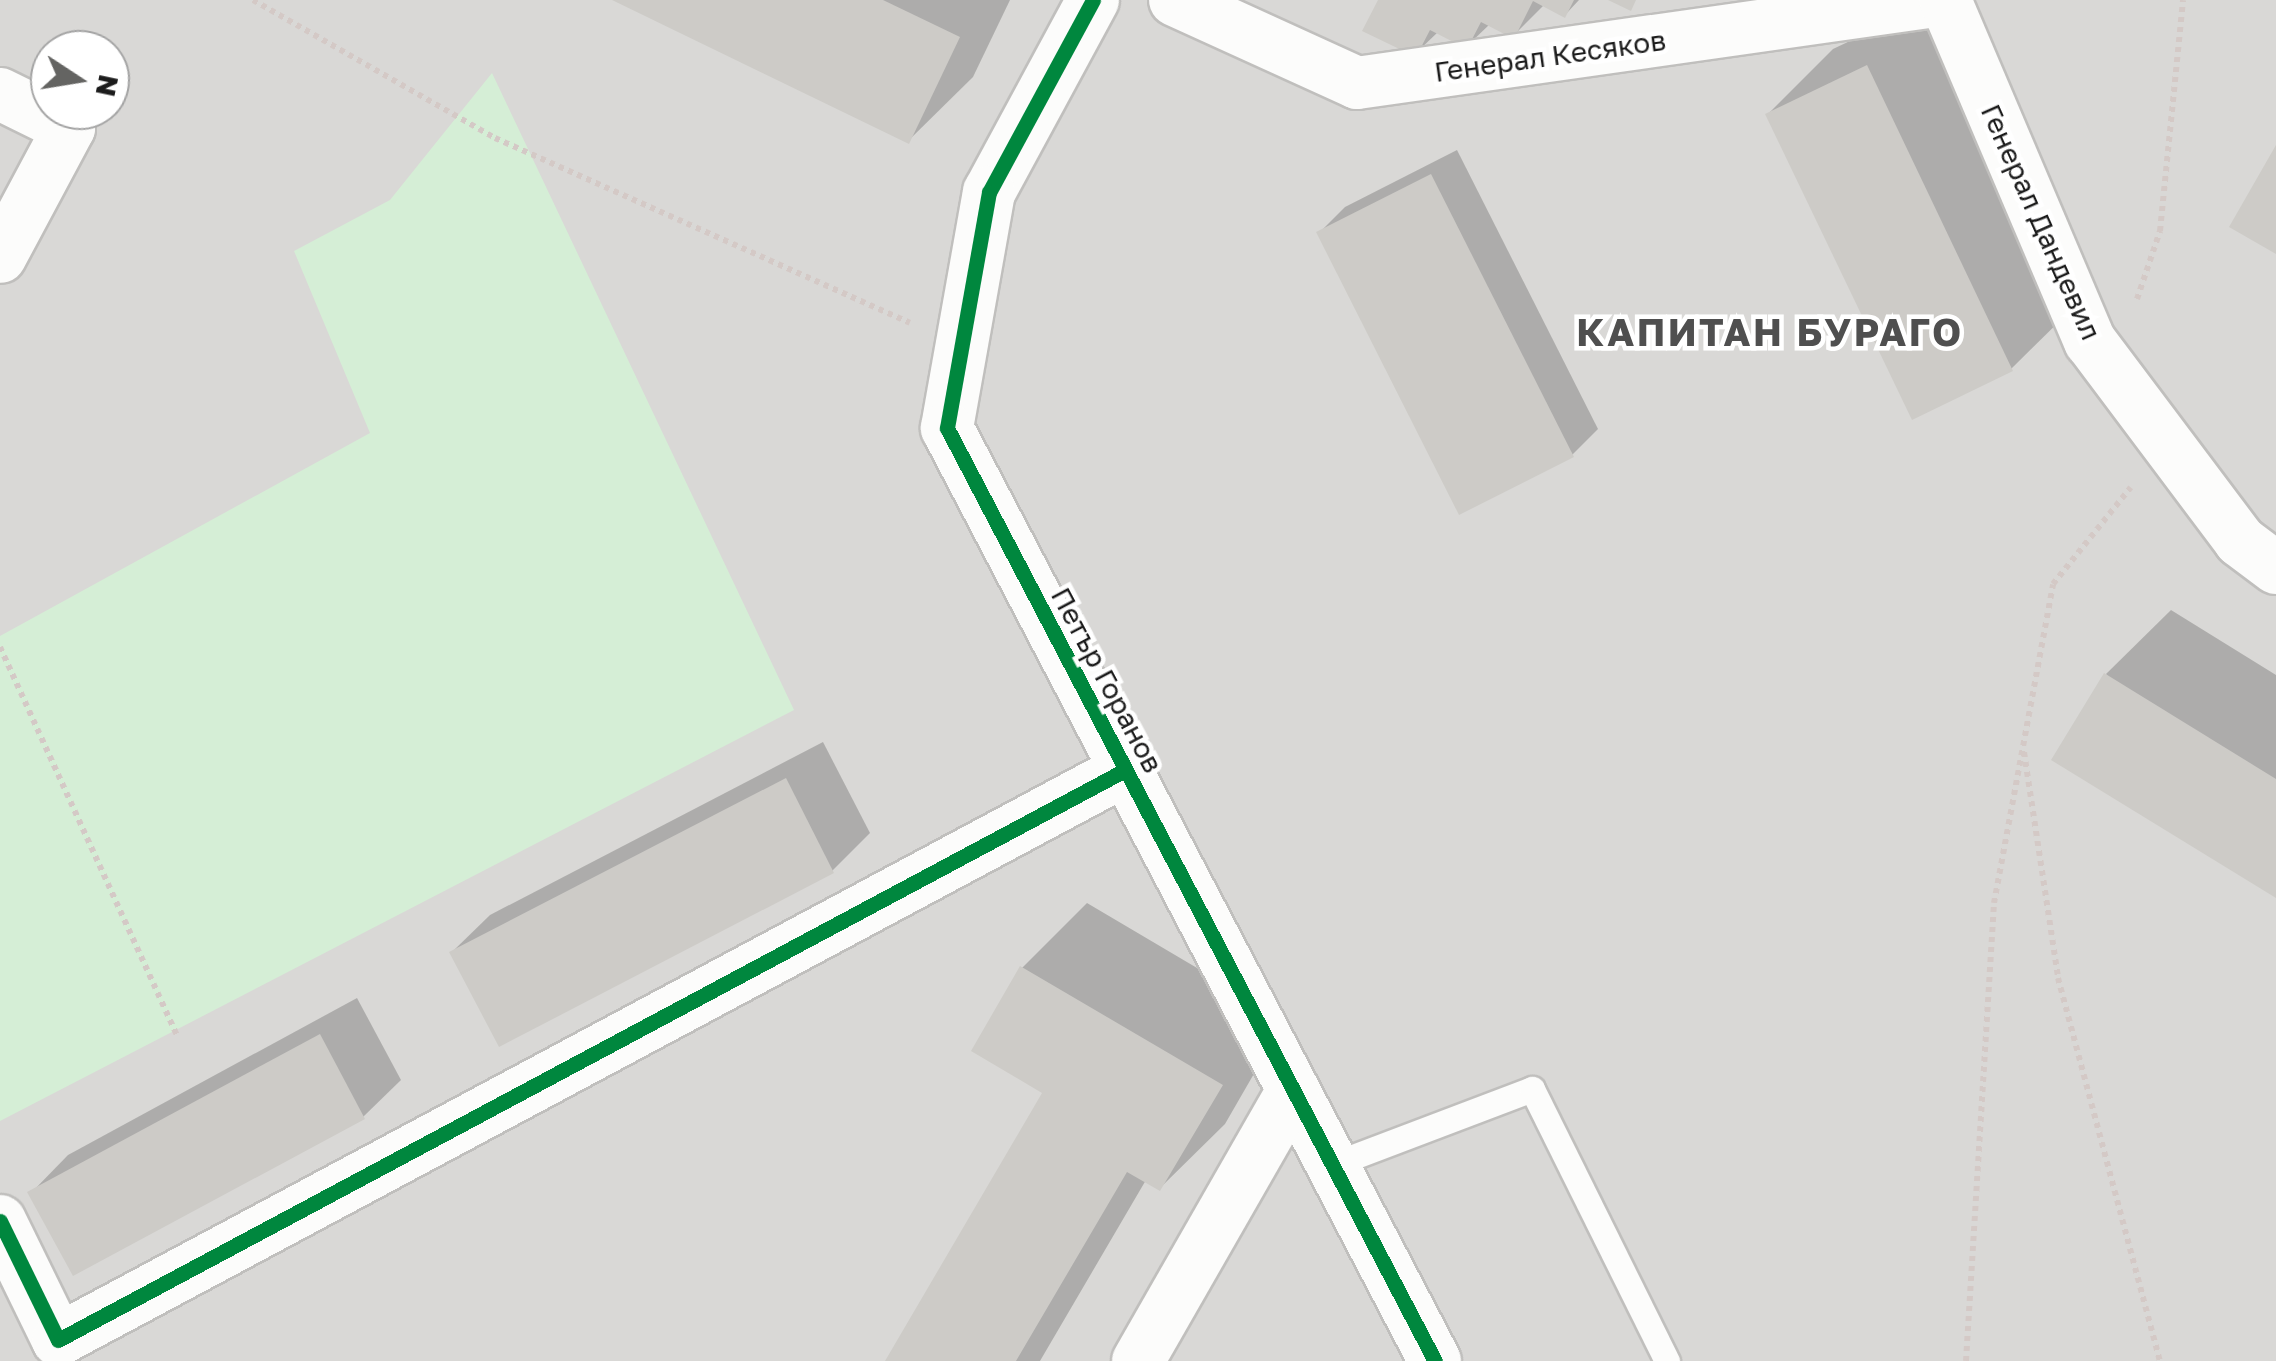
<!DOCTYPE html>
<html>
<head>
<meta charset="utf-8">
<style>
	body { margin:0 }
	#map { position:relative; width:2276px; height:1361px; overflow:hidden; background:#eae9e4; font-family:"Golos Text",sans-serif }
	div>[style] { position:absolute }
	.residential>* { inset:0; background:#d9d8d6 }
	.park>* { inset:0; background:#d5eed6 }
	.shadow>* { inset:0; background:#0003 }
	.building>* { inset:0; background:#cdcbc7 }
	.path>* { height:6px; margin-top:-3px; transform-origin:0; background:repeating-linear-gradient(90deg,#d4c9c6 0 5px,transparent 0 10px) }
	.roads { filter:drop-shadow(2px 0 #c0bfbd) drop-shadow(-2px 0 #c0bfbd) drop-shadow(0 2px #c0bfbd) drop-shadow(0 -2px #c0bfbd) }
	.lane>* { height:25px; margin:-12.5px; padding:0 12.5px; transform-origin:12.5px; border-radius:12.5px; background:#fcfcfb }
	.street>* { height:52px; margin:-26px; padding:0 26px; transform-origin:26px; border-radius:26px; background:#fcfcfb }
	.cycleway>* { height:15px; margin:-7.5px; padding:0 7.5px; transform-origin:7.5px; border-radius:7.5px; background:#00873e }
	span { translate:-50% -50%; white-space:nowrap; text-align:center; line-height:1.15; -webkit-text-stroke:9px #fff; paint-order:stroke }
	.street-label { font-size:28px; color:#1c1c1c }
	.district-label { font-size:38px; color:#4f4f4f; font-weight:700; letter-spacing:2.5px }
	.north { position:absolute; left:30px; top:30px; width:100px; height:100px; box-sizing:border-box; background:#fff; border:2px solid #a4a4a4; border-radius:50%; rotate:102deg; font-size:28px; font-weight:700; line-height:40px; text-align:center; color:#1c1c1c }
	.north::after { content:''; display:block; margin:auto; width:35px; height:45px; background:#646462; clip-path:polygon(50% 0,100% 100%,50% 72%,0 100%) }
</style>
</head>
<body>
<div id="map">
	<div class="residential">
		<i style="clip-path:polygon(evenodd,0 0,2276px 0,2276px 1361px,0 1361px,0 0,50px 50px,110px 50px,110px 110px,50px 110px,50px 50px)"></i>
	</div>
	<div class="park">
		<i style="clip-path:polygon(492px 73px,794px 710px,0 1121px,0 636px,370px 433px,294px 251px,390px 200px)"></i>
	</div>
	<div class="shadow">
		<i style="clip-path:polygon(618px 0,1010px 0,973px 77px,908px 141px)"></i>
		<i style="clip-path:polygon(1380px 0,1579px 0,1565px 15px,1545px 4px,1513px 36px,1490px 24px,1467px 46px,1438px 32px,1415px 54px)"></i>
		<i style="clip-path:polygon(1932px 2px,2076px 305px,2011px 369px,1768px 114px,1833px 49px)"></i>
		<i style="clip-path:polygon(1457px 150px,1598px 429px,1572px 455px,1319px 233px,1345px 207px)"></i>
		<i style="clip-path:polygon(2171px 610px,2276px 675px,2276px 895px,2106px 674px)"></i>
		<i style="clip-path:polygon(823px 742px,870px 833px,832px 871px,452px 952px,490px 915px)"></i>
		<i style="clip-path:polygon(1087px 903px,1285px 1020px,1225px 1124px,1160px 1188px,1146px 1180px,1040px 1361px,888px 1361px,1046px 1092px,1022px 968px)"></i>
		<i style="clip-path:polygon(357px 998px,401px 1080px,363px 1117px,31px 1193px,68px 1155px)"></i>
	</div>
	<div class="building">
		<i style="clip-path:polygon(612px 0,883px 0,960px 37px,909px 144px)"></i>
		<i style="clip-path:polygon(1378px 0,1574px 0,1565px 18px,1533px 1px,1514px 39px,1481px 22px,1467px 49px,1430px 30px,1416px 57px,1362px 31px)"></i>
		<i style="clip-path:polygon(1608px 0,1636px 0,1631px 11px)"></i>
		<i style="clip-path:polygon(1867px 65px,2013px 371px,1912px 420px,1765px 114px)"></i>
		<i style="clip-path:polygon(2276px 145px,2276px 254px,2229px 227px)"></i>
		<i style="clip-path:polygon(1431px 174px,1574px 457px,1459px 515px,1316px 232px)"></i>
		<i style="clip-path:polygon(2104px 673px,2276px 779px,2276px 898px,2051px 760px)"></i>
		<i style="clip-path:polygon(786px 778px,834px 873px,499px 1047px,449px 952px)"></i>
		<i style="clip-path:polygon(1020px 966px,1223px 1085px,1160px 1191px,1127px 1172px,1016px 1361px,885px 1361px,1042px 1093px,971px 1051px)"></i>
		<i style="clip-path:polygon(320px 1034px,365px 1119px,73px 1276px,27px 1192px)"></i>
	</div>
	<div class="path">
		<i style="left:253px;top:0;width:279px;rotate:29.7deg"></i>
		<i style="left:495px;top:138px;width:454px;rotate:24deg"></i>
		<i style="left:2137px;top:299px;width:72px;rotate:-71.3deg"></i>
		<i style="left:2160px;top:231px;width:232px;rotate:-84.3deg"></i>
		<i style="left:0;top:647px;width:429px;rotate:65.5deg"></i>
		<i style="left:2024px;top:752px;width:229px;rotate:81.4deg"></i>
		<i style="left:2058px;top:978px;width:396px;rotate:75.1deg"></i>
		<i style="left:1966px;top:1361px;width:459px;rotate:-86.5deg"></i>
		<i style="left:1994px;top:903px;width:324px;rotate:-79.5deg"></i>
		<i style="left:2053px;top:584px;width:124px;rotate:-51.2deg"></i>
	</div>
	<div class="roads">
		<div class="lane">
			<i style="left:1332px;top:1165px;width:214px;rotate:-20.8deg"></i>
			<i style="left:1532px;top:1089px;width:304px;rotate:63.6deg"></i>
		</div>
		<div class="street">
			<i style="left:1093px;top:0;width:218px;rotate:118.4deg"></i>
			<i style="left:989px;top:192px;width:240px;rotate:100.1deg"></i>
			<i style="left:947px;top:428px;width:1053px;rotate:62.39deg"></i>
			<i style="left:1175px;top:0;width:200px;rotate:24.5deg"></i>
			<i style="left:1357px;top:83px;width:591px;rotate:-8.08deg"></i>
			<i style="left:1945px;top:0;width:371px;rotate:67deg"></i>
			<i style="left:2090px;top:341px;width:250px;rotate:53.1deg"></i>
			<i style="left:2240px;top:541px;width:45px;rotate:36.9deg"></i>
			<i style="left:0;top:94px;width:77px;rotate:26.2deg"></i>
			<i style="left:69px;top:128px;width:146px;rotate:118.1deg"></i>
			<i style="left:0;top:1221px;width:132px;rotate:64deg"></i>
			<i style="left:58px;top:1340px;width:1210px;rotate:-28.11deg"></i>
			<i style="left:1138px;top:1361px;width:312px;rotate:-60.2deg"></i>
		</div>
	</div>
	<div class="cycleway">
		<i style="left:1093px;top:0;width:218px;rotate:118.4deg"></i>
		<i style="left:989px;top:192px;width:240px;rotate:100.1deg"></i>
		<i style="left:947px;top:428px;width:1053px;rotate:62.39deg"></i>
		<i style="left:0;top:1221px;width:132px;rotate:64deg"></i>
		<i style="left:58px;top:1340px;width:1210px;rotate:-28.11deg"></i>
	</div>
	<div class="street-label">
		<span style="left:1550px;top:56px;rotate:-8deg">Генерал Кесяков</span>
		<span style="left:2041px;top:222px;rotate:66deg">Генерал Дандевил</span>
		<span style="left:1107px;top:680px;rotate:62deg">Петър Горанов</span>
	</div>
	<div class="district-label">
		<span style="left:1770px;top:332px">КАПИТАН БУРАГО</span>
	</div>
	<div class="north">N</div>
</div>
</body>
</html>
